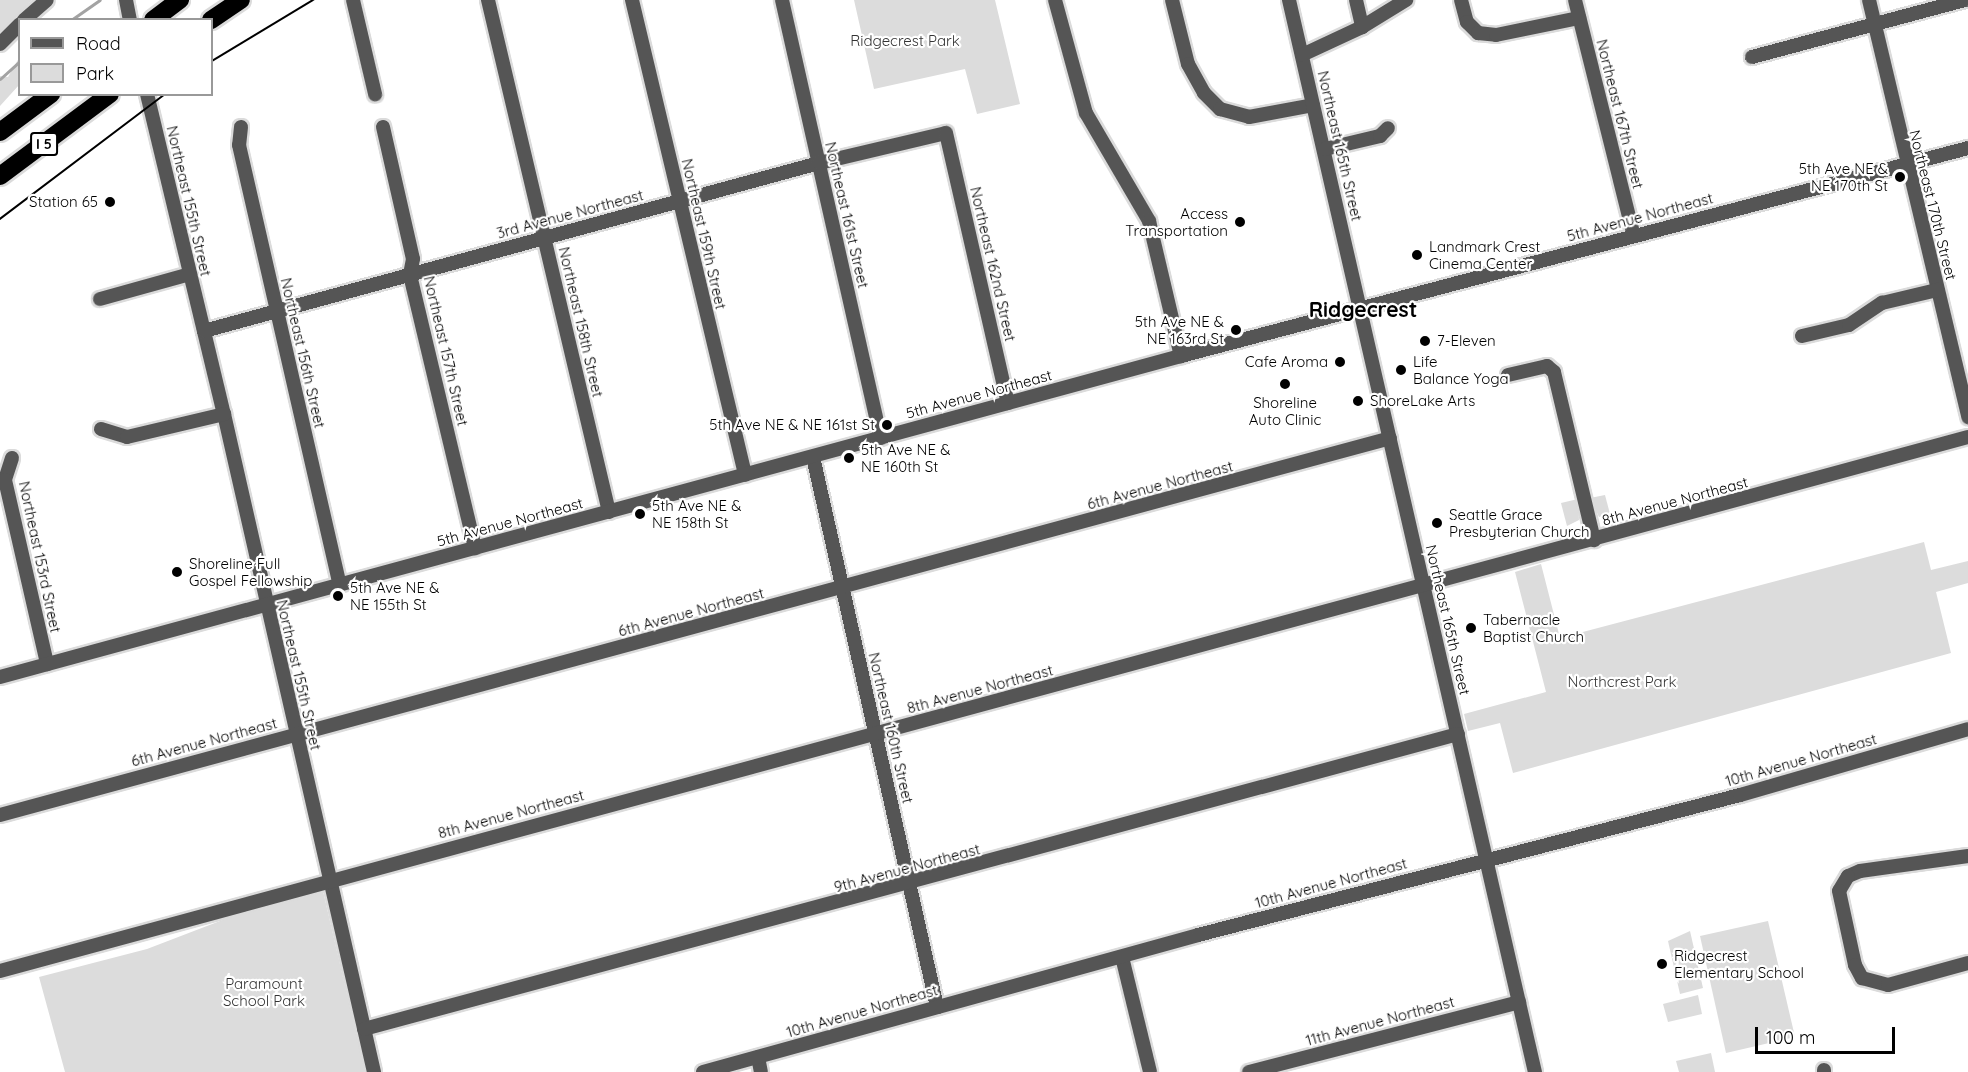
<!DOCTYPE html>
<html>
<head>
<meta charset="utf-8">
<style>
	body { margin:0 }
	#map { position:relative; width:1968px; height:1072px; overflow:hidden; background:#fff; font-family:Quicksand,sans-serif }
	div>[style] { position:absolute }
	.green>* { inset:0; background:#dcdcdc }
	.stream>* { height:3px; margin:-1.5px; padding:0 1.5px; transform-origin:1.5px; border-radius:1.5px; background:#a3a3a3 }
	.roads { filter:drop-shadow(2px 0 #dbdbdb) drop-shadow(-2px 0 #dbdbdb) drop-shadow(0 2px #dbdbdb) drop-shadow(0 -2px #dbdbdb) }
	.minor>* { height:14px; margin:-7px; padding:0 7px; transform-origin:7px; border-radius:7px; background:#555 }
	.highway>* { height:18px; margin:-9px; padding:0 9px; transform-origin:9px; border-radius:9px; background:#000 }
	.tram>* { height:1.5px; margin:-0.75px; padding:0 0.75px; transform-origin:0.75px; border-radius:0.75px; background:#000 }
	.dots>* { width:16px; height:16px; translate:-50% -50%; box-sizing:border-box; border:3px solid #fff; border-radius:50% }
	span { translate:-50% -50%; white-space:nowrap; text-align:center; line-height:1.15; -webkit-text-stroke:4.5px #fff; paint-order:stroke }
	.shield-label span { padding:2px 4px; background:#fff; border:2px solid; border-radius:4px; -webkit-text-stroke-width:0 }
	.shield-label { font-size:14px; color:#000; font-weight:700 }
	.park-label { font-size:15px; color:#333 }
	.street-label { font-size:15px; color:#000 }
	.poi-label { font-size:15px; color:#000 }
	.right { translate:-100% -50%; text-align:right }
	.left { translate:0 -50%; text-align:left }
	.district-label { font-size:21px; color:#000; font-weight:700 }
	.legend { position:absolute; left:18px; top:18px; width:195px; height:78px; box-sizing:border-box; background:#fff; border:2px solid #999; margin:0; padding:8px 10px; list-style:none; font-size:18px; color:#000 }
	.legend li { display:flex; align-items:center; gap:12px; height:30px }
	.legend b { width:30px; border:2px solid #999 }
	.scale { position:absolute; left:1755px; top:1027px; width:140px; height:27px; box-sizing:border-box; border:3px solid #000; border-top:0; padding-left:8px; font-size:18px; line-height:21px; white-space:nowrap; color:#000; -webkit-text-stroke:4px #fff; paint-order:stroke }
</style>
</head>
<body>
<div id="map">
	<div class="green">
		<i style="clip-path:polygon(0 0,32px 0,0 33px)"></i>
		<i style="clip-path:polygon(854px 0,995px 0,1020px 104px,977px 114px,965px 69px,874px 89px)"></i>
		<i style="clip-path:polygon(19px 58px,19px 85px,0 106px,0 76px,8px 77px)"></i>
		<i style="clip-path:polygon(1605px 495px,1610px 514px,1599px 517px,1590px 498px)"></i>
		<i style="clip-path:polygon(1578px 499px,1579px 520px,1567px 526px,1561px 503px)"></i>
		<i style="clip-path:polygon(1924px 542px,1931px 570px,1968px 561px,1968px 583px,1936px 592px,1951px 653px,1513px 773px,1500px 723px,1468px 731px,1464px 714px,1546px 692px,1515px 572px,1541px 564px,1560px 638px)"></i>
		<i style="clip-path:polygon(323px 891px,365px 1072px,65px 1072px,39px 977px,147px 949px,233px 916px)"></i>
		<i style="clip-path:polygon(1768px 921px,1795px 1037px,1726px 1053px,1700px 936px)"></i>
		<i style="clip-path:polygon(1690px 931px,1703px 988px,1680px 994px,1668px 941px)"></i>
		<i style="clip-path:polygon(1698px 995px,1702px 1014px,1668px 1022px,1663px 1004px)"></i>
		<i style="clip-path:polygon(1711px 1053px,1715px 1072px,1679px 1072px,1676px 1061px)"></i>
	</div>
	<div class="stream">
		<i style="left:71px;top:20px;width:35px;rotate:-35deg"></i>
		<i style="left:0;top:79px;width:27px;rotate:-42deg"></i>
	</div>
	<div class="roads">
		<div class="minor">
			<i style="left:126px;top:0;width:20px;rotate:79deg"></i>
			<i style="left:353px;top:0;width:97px;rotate:76.8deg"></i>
			<i style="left:488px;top:0;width:526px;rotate:76.7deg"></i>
			<i style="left:632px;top:0;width:488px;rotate:76.6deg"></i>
			<i style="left:782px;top:0;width:449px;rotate:77.3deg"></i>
			<i style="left:1055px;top:0;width:117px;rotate:74.7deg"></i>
			<i style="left:1086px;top:113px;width:125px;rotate:59.7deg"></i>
			<i style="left:1149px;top:221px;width:139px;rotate:76.7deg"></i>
			<i style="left:1172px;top:0;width:66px;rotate:76deg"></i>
			<i style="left:1188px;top:64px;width:33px;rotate:61deg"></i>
			<i style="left:1204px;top:93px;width:23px;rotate:45deg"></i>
			<i style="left:1220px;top:109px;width:30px;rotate:15deg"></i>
			<i style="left:1249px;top:117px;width:65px;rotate:-10.6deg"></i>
			<i style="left:1289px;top:0;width:1100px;rotate:77.08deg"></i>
			<i style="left:1356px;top:0;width:28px;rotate:77deg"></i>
			<i style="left:1461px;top:0;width:23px;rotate:75deg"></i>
			<i style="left:1467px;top:22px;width:16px;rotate:45deg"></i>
			<i style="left:1478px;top:33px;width:18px;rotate:6deg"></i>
			<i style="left:1496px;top:35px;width:85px;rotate:-11.6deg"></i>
			<i style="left:1575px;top:0;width:243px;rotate:76deg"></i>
			<i style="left:1869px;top:0;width:429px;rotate:76.6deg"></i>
			<i style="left:24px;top:20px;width:30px;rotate:-41deg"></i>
			<i style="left:0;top:44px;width:28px;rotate:-45deg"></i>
			<i style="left:1302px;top:55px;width:66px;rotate:-25deg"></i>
			<i style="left:1362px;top:27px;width:52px;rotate:-31.5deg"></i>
			<i style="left:1752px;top:57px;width:220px;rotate:-15deg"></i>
			<i style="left:147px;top:94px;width:329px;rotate:76.5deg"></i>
			<i style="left:224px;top:414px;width:675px;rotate:77.16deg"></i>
			<i style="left:241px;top:127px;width:18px;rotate:96deg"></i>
			<i style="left:239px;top:145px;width:451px;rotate:77.1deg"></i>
			<i style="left:383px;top:127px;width:135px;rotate:77.2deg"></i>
			<i style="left:413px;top:259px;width:16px;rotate:101deg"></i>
			<i style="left:410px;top:275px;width:281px;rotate:76.6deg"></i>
			<i style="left:1325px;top:149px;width:57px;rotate:-13.3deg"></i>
			<i style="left:1380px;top:136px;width:11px;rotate:-45deg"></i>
			<i style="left:100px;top:299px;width:93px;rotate:-15.5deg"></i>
			<i style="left:204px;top:331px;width:638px;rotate:-15.28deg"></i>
			<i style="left:819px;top:163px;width:130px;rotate:-13.3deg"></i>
			<i style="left:946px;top:133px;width:277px;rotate:77.1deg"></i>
			<i style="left:1802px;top:336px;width:48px;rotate:-13.2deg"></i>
			<i style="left:1849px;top:325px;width:40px;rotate:-34deg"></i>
			<i style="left:1882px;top:303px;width:57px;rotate:-13.3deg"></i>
			<i style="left:1508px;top:375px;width:40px;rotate:-13deg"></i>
			<i style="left:1547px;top:366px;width:9px;rotate:41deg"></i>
			<i style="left:1554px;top:372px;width:173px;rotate:76.6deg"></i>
			<i style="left:101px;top:429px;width:27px;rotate:17deg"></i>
			<i style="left:127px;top:437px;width:100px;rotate:-13.3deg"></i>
			<i style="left:813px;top:457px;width:564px;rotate:77.29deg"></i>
			<i style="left:12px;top:458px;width:23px;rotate:108deg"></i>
			<i style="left:5px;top:480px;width:189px;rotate:77.1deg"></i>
			<i style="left:0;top:677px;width:1224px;rotate:-15.21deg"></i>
			<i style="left:1181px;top:356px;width:814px;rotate:-14.8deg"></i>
			<i style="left:0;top:815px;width:1440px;rotate:-15.17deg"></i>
			<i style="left:1968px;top:856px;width:109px;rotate:172.1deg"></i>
			<i style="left:1860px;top:871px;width:13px;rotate:157deg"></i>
			<i style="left:1848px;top:876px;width:17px;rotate:121deg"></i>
			<i style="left:1839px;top:891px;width:76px;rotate:77.8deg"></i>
			<i style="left:1855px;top:965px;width:15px;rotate:62deg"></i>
			<i style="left:1862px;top:978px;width:27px;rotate:15deg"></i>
			<i style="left:1888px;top:985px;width:83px;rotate:-15.4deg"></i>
			<i style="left:1122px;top:957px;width:118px;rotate:76.3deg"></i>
			<i style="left:0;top:971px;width:2039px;rotate:-15.18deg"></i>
			<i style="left:364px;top:1029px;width:1133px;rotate:-15.09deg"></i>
			<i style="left:758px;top:1057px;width:15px;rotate:79deg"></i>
			<i style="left:1824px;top:1070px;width:2px;rotate:90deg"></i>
			<i style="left:703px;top:1072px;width:514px;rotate:-15.47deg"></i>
			<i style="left:1198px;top:935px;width:560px;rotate:-14.48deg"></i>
			<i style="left:1740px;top:795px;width:237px;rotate:-16.1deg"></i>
			<i style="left:1249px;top:1072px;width:279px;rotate:-14.5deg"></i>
		</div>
		<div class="highway">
			<i style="left:153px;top:20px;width:34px;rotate:-37deg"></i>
			<i style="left:211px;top:20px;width:36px;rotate:-34deg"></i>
			<i style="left:0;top:132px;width:64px;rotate:-36.7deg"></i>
			<i style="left:0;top:176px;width:137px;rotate:-36.7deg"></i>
		</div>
	</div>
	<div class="tram">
		<i style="left:212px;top:61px;width:118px;rotate:-31.1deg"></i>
		<i style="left:0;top:219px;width:207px;rotate:-37.1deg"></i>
	</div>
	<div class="dots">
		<i style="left:1900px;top:177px;background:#000"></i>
		<i style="left:110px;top:202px;background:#000"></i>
		<i style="left:1240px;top:222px;background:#000"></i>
		<i style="left:1417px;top:255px;background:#000"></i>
		<i style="left:1236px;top:330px;background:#000"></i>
		<i style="left:1425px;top:341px;background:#000"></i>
		<i style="left:1340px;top:362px;background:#000"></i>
		<i style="left:1401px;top:370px;background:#000"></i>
		<i style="left:1285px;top:384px;background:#000"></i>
		<i style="left:1358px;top:401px;background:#000"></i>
		<i style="left:887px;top:425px;background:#000"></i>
		<i style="left:849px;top:458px;background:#000"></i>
		<i style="left:640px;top:514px;background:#000"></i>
		<i style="left:1437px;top:523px;background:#000"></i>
		<i style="left:177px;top:572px;background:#000"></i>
		<i style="left:338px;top:596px;background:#000"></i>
		<i style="left:1471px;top:628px;background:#000"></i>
		<i style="left:1662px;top:964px;background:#000"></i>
	</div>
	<div class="shield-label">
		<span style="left:44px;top:144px">I 5</span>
	</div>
	<div class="park-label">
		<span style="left:905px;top:41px">Ridgecrest Park</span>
		<span style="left:1622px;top:682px">Northcrest Park</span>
		<span style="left:264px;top:992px">Paramount<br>School Park</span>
	</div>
	<div class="street-label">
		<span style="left:1620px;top:114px;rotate:76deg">Northeast 167th Street</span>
		<span style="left:1340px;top:146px;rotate:77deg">Northeast 165th Street</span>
		<span style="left:189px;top:201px;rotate:77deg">Northeast 155th Street</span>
		<span style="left:1933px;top:205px;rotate:76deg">Northeast 170th Street</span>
		<span style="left:570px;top:214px;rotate:-15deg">3rd Avenue Northeast</span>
		<span style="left:847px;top:215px;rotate:77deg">Northeast 161st Street</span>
		<span style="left:1640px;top:217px;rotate:-15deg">5th Avenue Northeast</span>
		<span style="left:704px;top:234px;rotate:77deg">Northeast 159th Street</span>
		<span style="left:993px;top:264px;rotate:77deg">Northeast 162nd Street</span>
		<span style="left:581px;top:322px;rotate:77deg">Northeast 158th Street</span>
		<span style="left:446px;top:351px;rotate:77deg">Northeast 157th Street</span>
		<span style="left:303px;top:353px;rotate:77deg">Northeast 156th Street</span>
		<span style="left:979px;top:394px;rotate:-15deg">5th Avenue Northeast</span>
		<span style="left:1160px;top:485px;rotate:-15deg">6th Avenue Northeast</span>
		<span style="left:1675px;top:501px;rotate:-15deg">8th Avenue Northeast</span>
		<span style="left:510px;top:522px;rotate:-15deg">5th Avenue Northeast</span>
		<span style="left:40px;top:557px;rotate:78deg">Northeast 153rd Street</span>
		<span style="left:691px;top:612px;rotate:-15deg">6th Avenue Northeast</span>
		<span style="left:1448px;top:620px;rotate:77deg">Northeast 165th Street</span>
		<span style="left:299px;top:675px;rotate:77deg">Northeast 155th Street</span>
		<span style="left:980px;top:689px;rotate:-15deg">8th Avenue Northeast</span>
		<span style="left:891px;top:728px;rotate:77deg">Northeast 160th Street</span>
		<span style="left:204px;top:742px;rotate:-15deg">6th Avenue Northeast</span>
		<span style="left:1801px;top:760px;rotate:-16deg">10th Avenue Northeast</span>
		<span style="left:511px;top:814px;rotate:-15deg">8th Avenue Northeast</span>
		<span style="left:907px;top:868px;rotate:-15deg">9th Avenue Northeast</span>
		<span style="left:1331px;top:883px;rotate:-15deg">10th Avenue Northeast</span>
		<span style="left:862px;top:1011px;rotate:-16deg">10th Avenue Northeast</span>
		<span style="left:1380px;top:1021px;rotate:-15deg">11th Avenue Northeast</span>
	</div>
	<div class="poi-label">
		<span class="right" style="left:1888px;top:177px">5th Ave NE &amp;<br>NE 170th St</span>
		<span class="right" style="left:98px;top:202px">Station 65</span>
		<span class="right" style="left:1228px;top:222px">Access<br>Transportation</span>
		<span class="left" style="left:1429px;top:255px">Landmark Crest<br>Cinema Center</span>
		<span class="right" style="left:1224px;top:330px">5th Ave NE &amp;<br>NE 163rd St</span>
		<span class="left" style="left:1437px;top:341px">7-Eleven</span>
		<span class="left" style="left:1413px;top:370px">Life<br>Balance Yoga</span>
		<span class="right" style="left:1328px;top:362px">Cafe Aroma</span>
		<span class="left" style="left:1370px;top:401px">ShoreLake Arts</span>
		<span style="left:1285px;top:411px">Shoreline<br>Auto Clinic</span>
		<span class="right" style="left:875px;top:425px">5th Ave NE &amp; NE 161st St</span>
		<span class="left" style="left:861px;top:458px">5th Ave NE &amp;<br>NE 160th St</span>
		<span class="left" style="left:652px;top:514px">5th Ave NE &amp;<br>NE 158th St</span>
		<span class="left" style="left:1449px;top:523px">Seattle Grace<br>Presbyterian Church</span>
		<span class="left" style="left:189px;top:572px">Shoreline Full<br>Gospel Fellowship</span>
		<span class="left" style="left:350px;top:596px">5th Ave NE &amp;<br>NE 155th St</span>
		<span class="left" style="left:1483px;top:628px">Tabernacle<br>Baptist Church</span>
		<span class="left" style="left:1674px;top:964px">Ridgecrest<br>Elementary School</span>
	</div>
	<div class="district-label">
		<span style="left:1363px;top:309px">Ridgecrest</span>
	</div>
	<ul class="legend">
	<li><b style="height:8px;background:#555"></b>Road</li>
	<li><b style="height:16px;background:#dcdcdc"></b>Park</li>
	</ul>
	<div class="scale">100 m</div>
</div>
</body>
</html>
